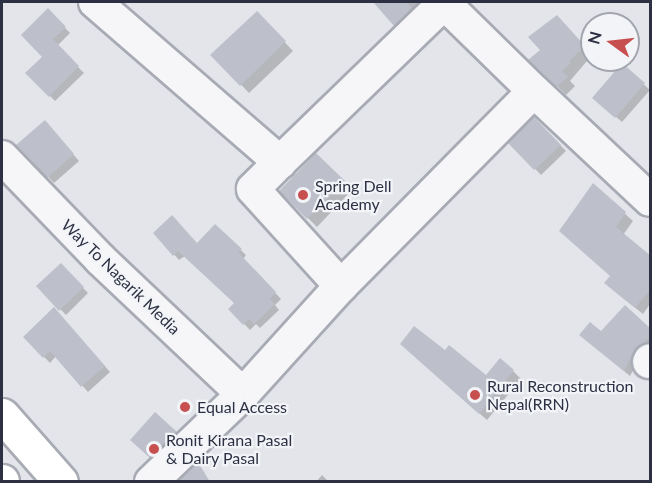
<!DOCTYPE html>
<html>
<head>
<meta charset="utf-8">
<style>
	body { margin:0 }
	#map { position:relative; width:652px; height:483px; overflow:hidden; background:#e3e5ea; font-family:Lato,sans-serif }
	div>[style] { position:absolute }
	.shadow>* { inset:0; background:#0003 }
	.building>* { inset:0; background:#bdc0ca }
	.roads { filter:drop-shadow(2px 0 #a8abb4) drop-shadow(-2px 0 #a8abb4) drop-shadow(0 2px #a8abb4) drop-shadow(0 -2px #a8abb4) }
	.minor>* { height:32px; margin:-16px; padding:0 16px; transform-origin:16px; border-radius:16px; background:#f6f6f9 }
	.highway>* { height:33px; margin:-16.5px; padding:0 16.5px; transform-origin:16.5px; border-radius:16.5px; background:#fff }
	.dots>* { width:16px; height:16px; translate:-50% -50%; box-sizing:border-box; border:3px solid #f3f4f8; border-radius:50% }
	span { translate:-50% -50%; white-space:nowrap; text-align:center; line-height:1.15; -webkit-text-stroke:4.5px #f3f4f8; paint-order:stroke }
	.poi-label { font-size:16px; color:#2c3042 }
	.left { translate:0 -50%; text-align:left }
	.street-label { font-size:16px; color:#2c3042 }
	.frame { position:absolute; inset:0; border:3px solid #2c3042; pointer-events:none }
	.north { position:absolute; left:580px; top:12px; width:60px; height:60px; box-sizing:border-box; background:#f3f4f8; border:2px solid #a3a6af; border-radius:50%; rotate:285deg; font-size:16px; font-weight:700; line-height:24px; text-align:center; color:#2c3042 }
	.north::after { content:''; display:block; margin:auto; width:21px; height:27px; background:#c84f4f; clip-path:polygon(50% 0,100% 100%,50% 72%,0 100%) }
</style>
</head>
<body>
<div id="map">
	<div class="shadow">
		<i style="clip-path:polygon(388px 2px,438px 2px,403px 33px,380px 8px)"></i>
		<i style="clip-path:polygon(48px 11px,70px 33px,57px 46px,84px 73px,55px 101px,27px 73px,44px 57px)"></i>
		<i style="clip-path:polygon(257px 13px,293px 51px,249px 93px,213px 55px)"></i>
		<i style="clip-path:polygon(565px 26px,592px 55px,570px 81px,575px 86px,566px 95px,531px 60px)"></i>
		<i style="clip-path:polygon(622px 65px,650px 90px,622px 122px,600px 103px)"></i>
		<i style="clip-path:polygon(534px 119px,566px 151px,541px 175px,510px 143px)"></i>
		<i style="clip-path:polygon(50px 128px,79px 161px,54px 183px,18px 145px)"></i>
		<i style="clip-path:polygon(316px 155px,352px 190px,317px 227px,281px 191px)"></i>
		<i style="clip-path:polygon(593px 185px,633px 221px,623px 235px,650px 258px,650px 304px,643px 314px,613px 290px)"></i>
		<i style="clip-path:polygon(215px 226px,246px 255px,243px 259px,281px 299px,275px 305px,279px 310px,260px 328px,256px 324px,250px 330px,230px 309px,236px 304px,185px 256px,179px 260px,155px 233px,197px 245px)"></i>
		<i style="clip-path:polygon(61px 265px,88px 293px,66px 315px,38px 286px)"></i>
		<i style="clip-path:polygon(60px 315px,110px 372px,88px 392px,56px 356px,50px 363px,25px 337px)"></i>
		<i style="clip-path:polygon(650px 331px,650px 347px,640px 357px,630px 376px,587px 341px,602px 333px)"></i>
		<i style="clip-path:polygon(410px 352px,445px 353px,486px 377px,513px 371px,521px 379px,487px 420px)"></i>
		<i style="clip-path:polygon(155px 415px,182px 439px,157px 463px,132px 440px)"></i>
		<i style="clip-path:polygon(322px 475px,329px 482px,316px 482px)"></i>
	</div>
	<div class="building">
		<i style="clip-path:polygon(373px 2px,406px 2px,412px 8px,394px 26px)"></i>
		<i style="clip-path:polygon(48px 8px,66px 27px,53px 39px,79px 66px,49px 97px,25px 73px,42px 57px,21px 35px)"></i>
		<i style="clip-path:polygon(257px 11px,286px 41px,240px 86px,210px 55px)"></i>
		<i style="clip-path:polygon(557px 15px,585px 46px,569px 61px,571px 63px,562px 71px,568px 77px,556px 87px,528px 60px,540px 50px,528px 37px)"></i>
		<i style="clip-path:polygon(622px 63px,645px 83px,615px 118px,592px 98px)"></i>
		<i style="clip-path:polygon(534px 117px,561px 145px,534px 170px,508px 143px)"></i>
		<i style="clip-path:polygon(45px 120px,74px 154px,47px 178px,16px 145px)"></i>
		<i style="clip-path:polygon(316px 153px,345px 181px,307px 219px,279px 191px)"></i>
		<i style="clip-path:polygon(593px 183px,626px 212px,616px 227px,651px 256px,651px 289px,635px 308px,604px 283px,610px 276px,559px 231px)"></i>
		<i style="clip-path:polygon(172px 215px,197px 243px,215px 224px,242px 249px,238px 252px,276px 292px,270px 299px,275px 304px,254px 324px,249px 319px,243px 325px,228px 309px,234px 303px,178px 251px,173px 256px,153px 233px)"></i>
		<i style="clip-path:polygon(61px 263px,84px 287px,59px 311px,36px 286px)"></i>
		<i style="clip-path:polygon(625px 305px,651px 329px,651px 336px,634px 351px,624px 371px,579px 335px,590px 322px,601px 331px)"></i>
		<i style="clip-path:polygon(54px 307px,105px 366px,81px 387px,50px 351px,43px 358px,23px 337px)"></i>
		<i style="clip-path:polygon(414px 326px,445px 350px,449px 345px,486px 375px,500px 358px,514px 370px,479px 414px,400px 344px)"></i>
		<i style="clip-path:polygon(155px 412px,177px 432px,150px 458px,130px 440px)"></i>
		<i style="clip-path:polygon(198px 462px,210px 482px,181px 482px,179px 480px)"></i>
	</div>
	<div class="roads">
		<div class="minor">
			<i style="left:95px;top:2px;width:245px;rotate:40.9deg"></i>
			<i style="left:280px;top:162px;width:38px;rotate:135deg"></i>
			<i style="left:253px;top:189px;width:131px;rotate:47.8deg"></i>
			<i style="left:444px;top:3px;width:126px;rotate:44.4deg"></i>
			<i style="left:2px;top:157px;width:141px;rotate:46.1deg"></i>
			<i style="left:100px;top:259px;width:197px;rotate:43.4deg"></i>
			<i style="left:280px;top:162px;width:230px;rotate:-44.1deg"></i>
			<i style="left:649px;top:362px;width:2px;rotate:-63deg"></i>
			<i style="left:151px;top:482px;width:127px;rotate:-43.7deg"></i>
			<i style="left:243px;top:394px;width:146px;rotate:-47.8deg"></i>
			<i style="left:341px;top:286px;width:274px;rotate:-45.3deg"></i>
			<i style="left:534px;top:91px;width:159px;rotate:43.2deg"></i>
		</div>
		<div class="highway">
			<i style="left:2px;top:415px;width:89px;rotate:48.6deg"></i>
			<i style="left:2px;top:481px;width:1px;rotate:90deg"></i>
		</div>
	</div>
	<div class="dots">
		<i style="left:303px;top:195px;background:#c84f4f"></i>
		<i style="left:475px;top:395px;background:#c84f4f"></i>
		<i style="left:185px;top:407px;background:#c84f4f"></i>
		<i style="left:154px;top:449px;background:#c84f4f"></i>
	</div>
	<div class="poi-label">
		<span class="left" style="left:315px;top:195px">Spring Dell<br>Academy</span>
		<span class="left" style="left:487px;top:395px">Rural Reconstruction<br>Nepal(RRN)</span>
		<span class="left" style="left:197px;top:407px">Equal Access</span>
		<span class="left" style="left:166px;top:449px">Ronit Kirana Pasal<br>&amp; Dairy Pasal</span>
	</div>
	<div class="street-label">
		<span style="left:121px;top:277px;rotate:44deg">Way To Nagarik Media</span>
	</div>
	<div class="frame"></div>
	<div class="north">N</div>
</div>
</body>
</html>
